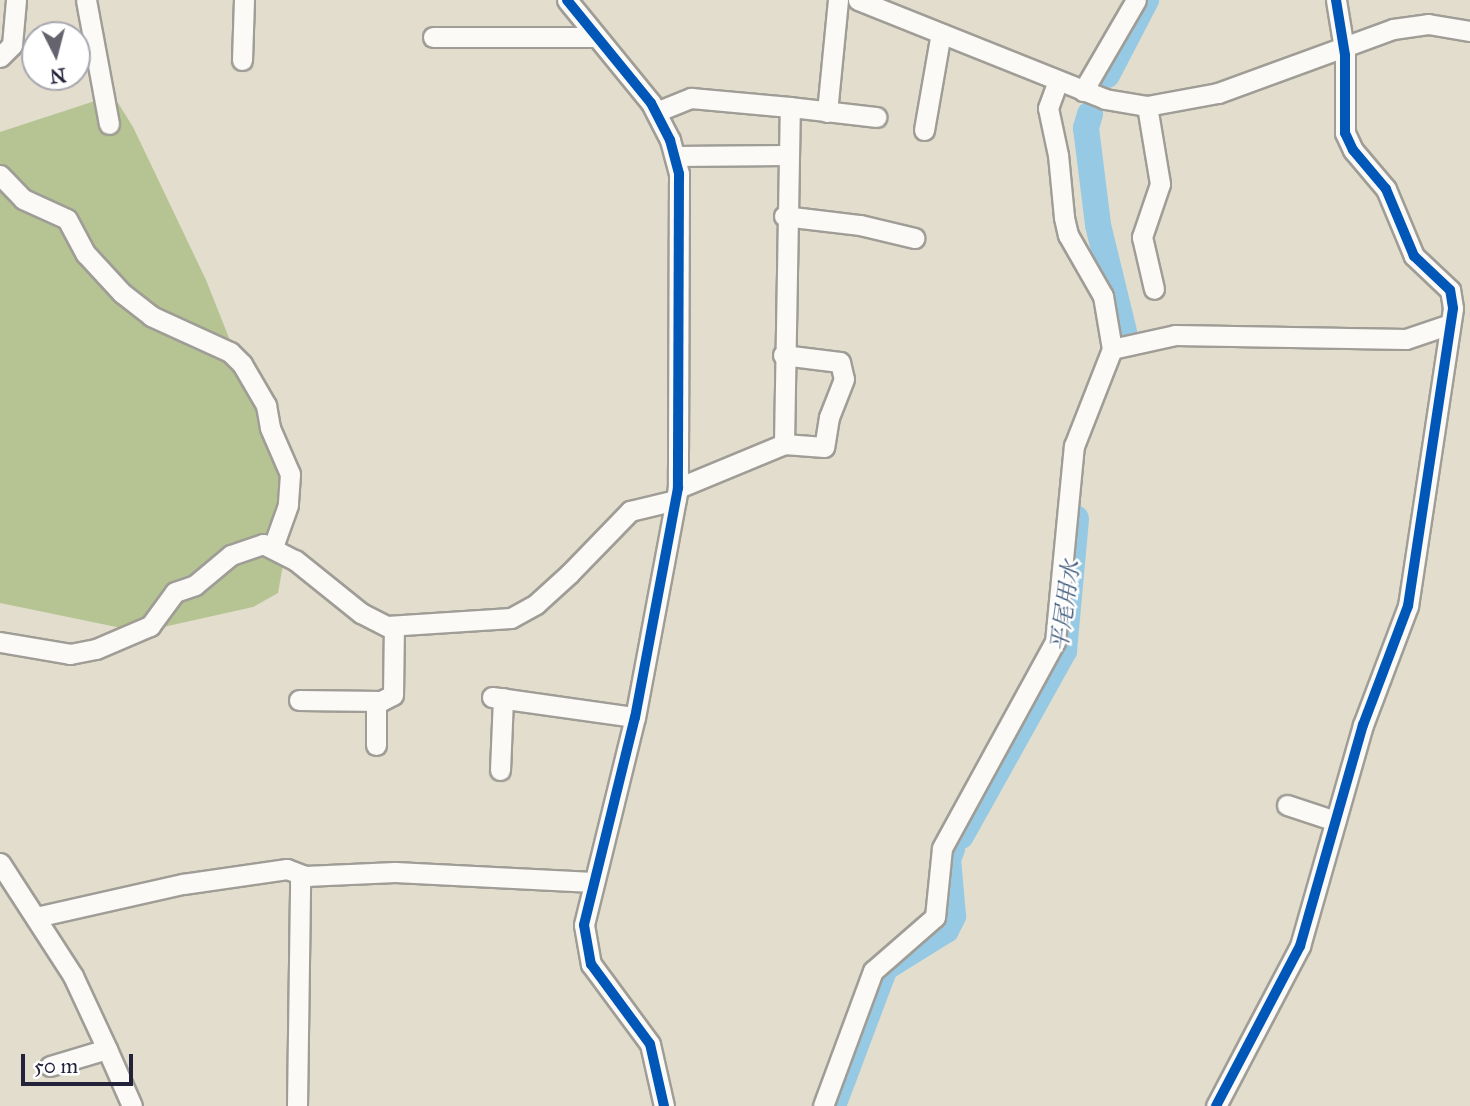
<!DOCTYPE html>
<html>
<head>
<meta charset="utf-8">
<style>
	body { margin:0 }
	#map { position:relative; width:1470px; height:1106px; overflow:hidden; background:#e2ddcc; font-family:"IM FELL Great Primer","Noto Serif JP",serif }
	div>[style] { position:absolute }
	.forest>* { inset:0; background:#b5c492 }
	.river>* { height:26px; margin:-13px; padding:0 13px; transform-origin:13px; border-radius:13px; background:#96c9e4 }
	.roads { filter:drop-shadow(2px 0 #9f9d96) drop-shadow(-2px 0 #9f9d96) drop-shadow(0 2px #9f9d96) drop-shadow(0 -2px #9f9d96) }
	.minor>* { height:19px; margin:-9.5px; padding:0 9.5px; transform-origin:9.5px; border-radius:9.5px; background:#fbfaf7 }
	.cycleway>* { height:10px; margin:-5px; padding:0 5px; transform-origin:5px; border-radius:5px; background:#0057b8 }
	span { translate:-50% -50%; white-space:nowrap; text-align:center; line-height:1.15; -webkit-text-stroke:5px #fff; paint-order:stroke }
	.water-label { font-size:23px; color:#3f597a; font-style:italic }
	.north { position:absolute; left:21px; top:21px; width:70px; height:70px; box-sizing:border-box; background:#fff; border:2px solid #a7a7b1; border-radius:50%; rotate:174deg; font-size:19px; font-weight:700; line-height:28px; text-align:center; color:#22223b }
	.north::after { content:''; display:block; margin:auto; width:24px; height:32px; background:#65636e; clip-path:polygon(50% 0,100% 100%,50% 72%,0 100%) }
	.scale { position:absolute; left:21px; top:1054px; width:112px; height:32px; box-sizing:border-box; border:4px solid #22223b; border-top:0; padding-left:9px; font-size:21px; line-height:24px; white-space:nowrap; color:#22223b; -webkit-text-stroke:5px #fff; paint-order:stroke }
</style>
</head>
<body>
<div id="map">
	<div class="forest">
		<i style="clip-path:polygon(95px 101px,118px 103px,133px 127px,206px 280px,283px 474px,290px 525px,278px 593px,253px 607px,141px 632px,0 603px,0 132px)"></i>
	</div>
	<div class="river">
		<i style="left:1107px;top:75px;width:85px;rotate:-62.5deg"></i>
		<i style="left:1090px;top:114px;width:15px;rotate:106deg"></i>
		<i style="left:1086px;top:128px;width:98px;rotate:82.9deg"></i>
		<i style="left:1098px;top:225px;width:110px;rotate:76.3deg"></i>
		<i style="left:961px;top:836px;width:212px;rotate:-60.9deg"></i>
		<i style="left:1064px;top:651px;width:133px;rotate:-84.8deg"></i>
		<i style="left:833px;top:1106px;width:147px;rotate:-69.4deg"></i>
		<i style="left:885px;top:968px;width:72px;rotate:-31.9deg"></i>
		<i style="left:946px;top:930px;width:16px;rotate:-63deg"></i>
		<i style="left:953px;top:916px;width:57px;rotate:-95deg"></i>
		<i style="left:948px;top:859px;width:11px;rotate:-68deg"></i>
	</div>
	<div class="roads">
		<div class="minor">
			<i style="left:86px;top:0;width:126px;rotate:79.5deg"></i>
			<i style="left:567px;top:0;width:133px;rotate:50.8deg"></i>
			<i style="left:651px;top:103px;width:42px;rotate:62.8deg"></i>
			<i style="left:670px;top:140px;width:35px;rotate:75deg"></i>
			<i style="left:679px;top:174px;width:314px;rotate:90.2deg"></i>
			<i style="left:678px;top:488px;width:233px;rotate:100.6deg"></i>
			<i style="left:635px;top:717px;width:214px;rotate:103.8deg"></i>
			<i style="left:584px;top:925px;width:40px;rotate:80deg"></i>
			<i style="left:591px;top:964px;width:99px;rotate:53.6deg"></i>
			<i style="left:650px;top:1044px;width:64px;rotate:77.3deg"></i>
			<i style="left:858px;top:0;width:266px;rotate:21.8deg"></i>
			<i style="left:1105px;top:99px;width:43px;rotate:9.5deg"></i>
			<i style="left:1147px;top:106px;width:72px;rotate:-10.4deg"></i>
			<i style="left:1218px;top:93px;width:186px;rotate:-20.1deg"></i>
			<i style="left:1393px;top:29px;width:35px;rotate:-8deg"></i>
			<i style="left:1428px;top:24px;width:43px;rotate:9.5deg"></i>
			<i style="left:433px;top:37px;width:163px"></i>
			<i style="left:0;top:57px;width:17px;rotate:-45deg"></i>
			<i style="left:12px;top:45px;width:45px;rotate:-84.9deg"></i>
			<i style="left:242px;top:60px;width:60px;rotate:-88.1deg"></i>
			<i style="left:1083px;top:91px;width:105px;rotate:-59.8deg"></i>
			<i style="left:1147px;top:106px;width:79px;rotate:80.5deg"></i>
			<i style="left:1160px;top:184px;width:56px;rotate:108.8deg"></i>
			<i style="left:1142px;top:237px;width:53px;rotate:77deg"></i>
			<i style="left:656px;top:112px;width:38px;rotate:-22deg"></i>
			<i style="left:691px;top:98px;width:99px;rotate:5.2deg"></i>
			<i style="left:827px;top:112px;width:113px;rotate:-84.4deg"></i>
			<i style="left:924px;top:130px;width:98px;rotate:-80.1deg"></i>
			<i style="left:676px;top:156px;width:111px;rotate:-0.5deg"></i>
			<i style="left:0;top:175px;width:33px;rotate:46deg"></i>
			<i style="left:23px;top:199px;width:48px;rotate:24.4deg"></i>
			<i style="left:67px;top:219px;width:40px;rotate:62deg"></i>
			<i style="left:86px;top:254px;width:53px;rotate:47.3deg"></i>
			<i style="left:122px;top:293px;width:37px;rotate:38deg"></i>
			<i style="left:151px;top:316px;width:87px;rotate:24.5deg"></i>
			<i style="left:230px;top:352px;width:17px;rotate:45deg"></i>
			<i style="left:242px;top:364px;width:48px;rotate:59.7deg"></i>
			<i style="left:266px;top:405px;width:23px;rotate:80deg"></i>
			<i style="left:270px;top:428px;width:50px;rotate:66.5deg"></i>
			<i style="left:290px;top:474px;width:31px;rotate:94deg"></i>
			<i style="left:288px;top:505px;width:45px;rotate:109.7deg"></i>
			<i style="left:784px;top:216px;width:77px;rotate:6.8deg"></i>
			<i style="left:860px;top:225px;width:56px;rotate:13.5deg"></i>
			<i style="left:1112px;top:349px;width:65px;rotate:-12.5deg"></i>
			<i style="left:1175px;top:335px;width:231px;rotate:1deg"></i>
			<i style="left:1406px;top:339px;width:46px;rotate:-18.8deg"></i>
			<i style="left:783px;top:355px;width:57px;rotate:7deg"></i>
			<i style="left:840px;top:362px;width:17px;rotate:77deg"></i>
			<i style="left:844px;top:379px;width:41px;rotate:111.5deg"></i>
			<i style="left:829px;top:417px;width:30px;rotate:99deg"></i>
			<i style="left:824px;top:447px;width:40px;rotate:-175.7deg"></i>
			<i style="left:678px;top:488px;width:115px;rotate:-22.5deg"></i>
			<i style="left:784px;top:444px;width:337px;rotate:-89deg"></i>
			<i style="left:790px;top:107px;width:87px;rotate:6.6deg"></i>
			<i style="left:0;top:642px;width:71px;rotate:9.7deg"></i>
			<i style="left:70px;top:654px;width:26px;rotate:-11deg"></i>
			<i style="left:96px;top:649px;width:59px;rotate:-23.1deg"></i>
			<i style="left:150px;top:626px;width:42px;rotate:-53.7deg"></i>
			<i style="left:175px;top:592px;width:21px;rotate:-19deg"></i>
			<i style="left:195px;top:585px;width:47px;rotate:-39.8deg"></i>
			<i style="left:231px;top:555px;width:34px;rotate:-19deg"></i>
			<i style="left:263px;top:544px;width:36px;rotate:27deg"></i>
			<i style="left:295px;top:560px;width:85px;rotate:38.8deg"></i>
			<i style="left:361px;top:613px;width:29px;rotate:27deg"></i>
			<i style="left:387px;top:626px;width:124px;rotate:-3.7deg"></i>
			<i style="left:511px;top:618px;width:29px;rotate:-29deg"></i>
			<i style="left:536px;top:604px;width:45px;rotate:-42.3deg"></i>
			<i style="left:569px;top:574px;width:88px;rotate:-45.9deg"></i>
			<i style="left:630px;top:511px;width:47px;rotate:-13.4deg"></i>
			<i style="left:492px;top:697px;width:144px;rotate:8deg"></i>
			<i style="left:299px;top:700px;width:82px;rotate:0.7deg"></i>
			<i style="left:381px;top:701px;width:13px;rotate:-27deg"></i>
			<i style="left:393px;top:695px;width:68px;rotate:-89.2deg"></i>
			<i style="left:376px;top:745px;width:44px;rotate:-90deg"></i>
			<i style="left:500px;top:770px;width:72px;rotate:-87.6deg"></i>
			<i style="left:1287px;top:805px;width:51px;rotate:18.4deg"></i>
			<i style="left:0;top:863px;width:135px;rotate:57.1deg"></i>
			<i style="left:73px;top:976px;width:81px;rotate:65deg"></i>
			<i style="left:36px;top:917px;width:151px;rotate:-12.7deg"></i>
			<i style="left:183px;top:884px;width:105px;rotate:-8.2deg"></i>
			<i style="left:287px;top:869px;width:19px;rotate:21deg"></i>
			<i style="left:305px;top:876px;width:90px;rotate:-2.5deg"></i>
			<i style="left:395px;top:872px;width:198px;rotate:2.9deg"></i>
			<i style="left:50px;top:1066px;width:59px;rotate:-16.6deg"></i>
			<i style="left:107px;top:1049px;width:62px;rotate:66.3deg"></i>
			<i style="left:297px;top:1106px;width:223px;rotate:-89.2deg"></i>
			<i style="left:300px;top:883px;width:9px;rotate:-54deg"></i>
			<i style="left:823px;top:1106px;width:144px;rotate:-69.7deg"></i>
			<i style="left:873px;top:971px;width:82px;rotate:-41.1deg"></i>
			<i style="left:935px;top:917px;width:69px;rotate:-84.2deg"></i>
			<i style="left:942px;top:848px;width:235px;rotate:-61.3deg"></i>
			<i style="left:1055px;top:642px;width:197px;rotate:-84.5deg"></i>
			<i style="left:1074px;top:446px;width:104px;rotate:-68.6deg"></i>
			<i style="left:1112px;top:349px;width:54px;rotate:-99.6deg"></i>
			<i style="left:1103px;top:296px;width:70px;rotate:-119.8deg"></i>
			<i style="left:1068px;top:235px;width:18px;rotate:-103deg"></i>
			<i style="left:1064px;top:217px;width:62px;rotate:-95.5deg"></i>
			<i style="left:1058px;top:155px;width:48px;rotate:-102deg"></i>
			<i style="left:1048px;top:108px;width:29px;rotate:-70deg"></i>
			<i style="left:1216px;top:1106px;width:181px;rotate:-62.3deg"></i>
			<i style="left:1300px;top:946px;width:230px;rotate:-74.1deg"></i>
			<i style="left:1363px;top:725px;width:127px;rotate:-69.3deg"></i>
			<i style="left:1408px;top:606px;width:301px;rotate:-81.4deg"></i>
			<i style="left:1453px;top:308px;width:18px;rotate:-99deg"></i>
			<i style="left:1450px;top:290px;width:50px;rotate:-136.6deg"></i>
			<i style="left:1414px;top:256px;width:73px;rotate:-112.7deg"></i>
			<i style="left:1386px;top:189px;width:51px;rotate:-130.2deg"></i>
			<i style="left:1353px;top:150px;width:19px;rotate:-115deg"></i>
			<i style="left:1345px;top:133px;width:78px;rotate:-90deg"></i>
			<i style="left:1345px;top:55px;width:56px;rotate:-99.3deg"></i>
		</div>
	</div>
	<div class="cycleway">
		<i style="left:567px;top:0;width:133px;rotate:50.8deg"></i>
		<i style="left:651px;top:103px;width:42px;rotate:62.8deg"></i>
		<i style="left:670px;top:140px;width:35px;rotate:75deg"></i>
		<i style="left:679px;top:174px;width:314px;rotate:90.2deg"></i>
		<i style="left:678px;top:488px;width:233px;rotate:100.6deg"></i>
		<i style="left:635px;top:717px;width:214px;rotate:103.8deg"></i>
		<i style="left:584px;top:925px;width:40px;rotate:80deg"></i>
		<i style="left:591px;top:964px;width:99px;rotate:53.6deg"></i>
		<i style="left:650px;top:1044px;width:64px;rotate:77.3deg"></i>
		<i style="left:1216px;top:1106px;width:181px;rotate:-62.3deg"></i>
		<i style="left:1300px;top:946px;width:230px;rotate:-74.1deg"></i>
		<i style="left:1363px;top:725px;width:127px;rotate:-69.3deg"></i>
		<i style="left:1408px;top:606px;width:301px;rotate:-81.4deg"></i>
		<i style="left:1453px;top:308px;width:18px;rotate:-99deg"></i>
		<i style="left:1450px;top:290px;width:50px;rotate:-136.6deg"></i>
		<i style="left:1414px;top:256px;width:73px;rotate:-112.7deg"></i>
		<i style="left:1386px;top:189px;width:51px;rotate:-130.2deg"></i>
		<i style="left:1353px;top:150px;width:19px;rotate:-115deg"></i>
		<i style="left:1345px;top:133px;width:78px;rotate:-90deg"></i>
		<i style="left:1345px;top:55px;width:56px;rotate:-99.3deg"></i>
	</div>
	<div class="water-label">
		<span style="left:1065px;top:606px;rotate:-82deg">平尾用水</span>
	</div>
	<div class="north">N</div>
	<div class="scale">50 m</div>
</div>
</body>
</html>
